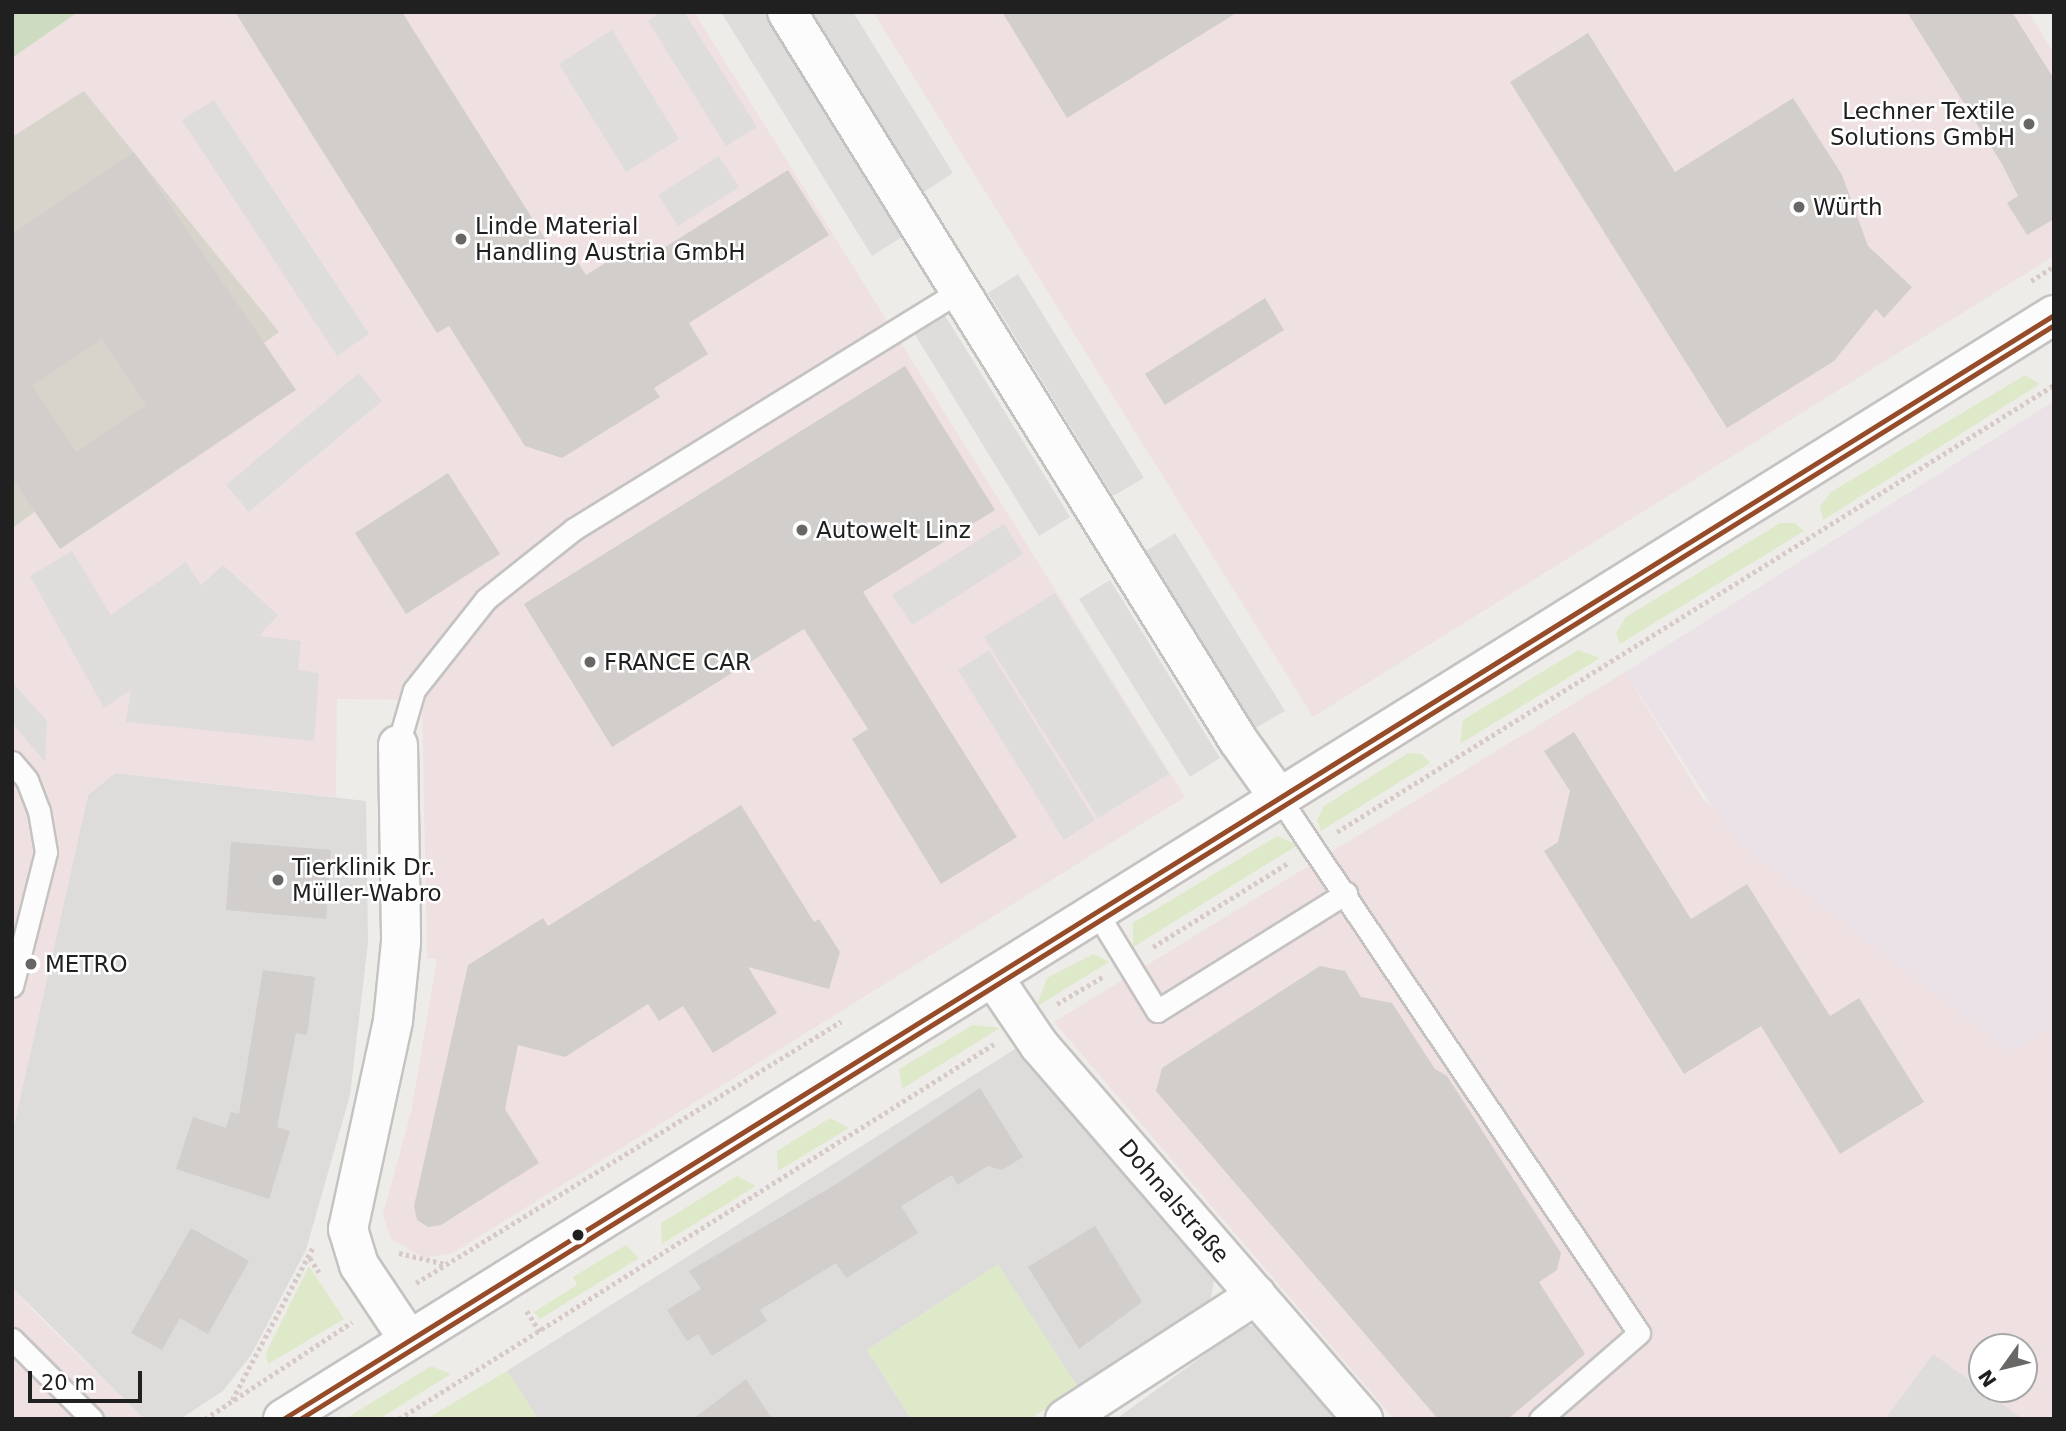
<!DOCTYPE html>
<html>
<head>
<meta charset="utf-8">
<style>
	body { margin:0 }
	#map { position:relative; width:2066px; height:1431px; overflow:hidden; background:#eeece9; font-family:"DejaVu Sans",sans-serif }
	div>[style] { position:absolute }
	.residential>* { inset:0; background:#dddcda }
	.commercial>* { inset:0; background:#efe1e1 }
	.industrial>* { inset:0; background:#ebe2e8 }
	.construction>* { inset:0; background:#d7d5cb }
	.grass>* { inset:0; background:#dee9ca }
	.forest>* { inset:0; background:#cddbc0 }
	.parking>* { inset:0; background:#dedddc }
	.building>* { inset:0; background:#d1cecc }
	.path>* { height:4.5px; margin-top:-2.25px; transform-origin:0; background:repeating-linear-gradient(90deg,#d6c9c8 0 3.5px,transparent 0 7px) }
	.roads { filter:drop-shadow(2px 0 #c4c3c1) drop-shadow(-2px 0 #c4c3c1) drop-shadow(0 2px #c4c3c1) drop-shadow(0 -2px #c4c3c1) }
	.service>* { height:21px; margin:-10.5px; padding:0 10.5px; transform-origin:10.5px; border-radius:10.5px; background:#fcfcfc }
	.minor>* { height:38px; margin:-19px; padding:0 19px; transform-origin:19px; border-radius:19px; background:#fcfcfc }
	.bus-1>* { height:5px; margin:-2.5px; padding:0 2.5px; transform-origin:2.5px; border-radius:2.5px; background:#964c29 }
	.bus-2>* { height:5px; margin:-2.5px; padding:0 2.5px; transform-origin:2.5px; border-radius:2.5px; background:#964c29 }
	.dots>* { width:19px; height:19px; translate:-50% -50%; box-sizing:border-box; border:4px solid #fff; border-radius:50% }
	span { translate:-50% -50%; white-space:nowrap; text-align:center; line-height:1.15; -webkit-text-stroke:5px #fff; paint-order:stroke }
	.poi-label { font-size:23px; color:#202020 }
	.right { translate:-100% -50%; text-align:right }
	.left { translate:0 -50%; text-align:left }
	.street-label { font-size:23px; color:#202020 }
	.frame { position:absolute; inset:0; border:14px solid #202020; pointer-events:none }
	.north { position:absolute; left:1968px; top:1333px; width:70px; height:70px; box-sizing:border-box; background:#fff; border:2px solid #a6a6a6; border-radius:50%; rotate:236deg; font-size:19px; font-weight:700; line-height:28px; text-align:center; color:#202020 }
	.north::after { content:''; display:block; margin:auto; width:24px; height:32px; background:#686766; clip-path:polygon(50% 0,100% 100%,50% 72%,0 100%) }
	.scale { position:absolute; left:28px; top:1371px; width:114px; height:32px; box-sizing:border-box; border:4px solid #202020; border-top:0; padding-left:9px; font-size:21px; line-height:24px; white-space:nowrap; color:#202020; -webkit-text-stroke:5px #fff; paint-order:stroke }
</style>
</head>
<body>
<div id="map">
	<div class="residential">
		<i style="clip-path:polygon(115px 773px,366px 801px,368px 943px,350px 1095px,306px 1250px,251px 1355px,223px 1391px,180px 1419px,144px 1419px,12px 1287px,12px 1134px,88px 795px)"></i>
		<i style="clip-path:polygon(1018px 1047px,1215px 1274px,1211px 1298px,1194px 1314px,1078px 1387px,997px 1265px,867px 1350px,911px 1419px,538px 1419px,507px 1371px)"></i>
		<i style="clip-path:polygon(1256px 1325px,1343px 1419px,1116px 1419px,1243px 1327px)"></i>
	</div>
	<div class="commercial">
		<i style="clip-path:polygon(78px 12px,694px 12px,1185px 797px,453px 1253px,424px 1258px,391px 1239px,383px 1214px,411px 1112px,437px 959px,427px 958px,422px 700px,337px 699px,336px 797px,115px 773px,88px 795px,12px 1134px,12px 58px)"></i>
		<i style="clip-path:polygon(873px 12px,2028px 12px,2054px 53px,2054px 256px,1313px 717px)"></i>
		<i style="clip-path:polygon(evenodd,1625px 672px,1703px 799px,2011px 1052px,2054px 1025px,2054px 1419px,1394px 1419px,1054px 1022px,1625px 672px,1982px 1347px,2024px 1347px,2024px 1389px,1982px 1389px,1982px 1347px)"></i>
		<i style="clip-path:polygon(12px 1287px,38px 1315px,144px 1419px,12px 1419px)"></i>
	</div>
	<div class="industrial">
		<i style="clip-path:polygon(2054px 401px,2054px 1025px,2011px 1052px,1734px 840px,1625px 672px)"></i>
	</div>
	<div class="construction">
		<i style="clip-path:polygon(84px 91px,279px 332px,14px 527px,12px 137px)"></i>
	</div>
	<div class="grass">
		<i style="clip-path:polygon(2025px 375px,2040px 384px,1823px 520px,1820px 506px,1831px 492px)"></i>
		<i style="clip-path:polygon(1780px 523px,1795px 523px,1804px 531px,1620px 644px,1616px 633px,1626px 617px)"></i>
		<i style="clip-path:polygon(1578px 650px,1600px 658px,1460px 744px,1463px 720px)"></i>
		<i style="clip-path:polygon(1408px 753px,1422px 754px,1430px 763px,1321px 831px,1317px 820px,1324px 806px)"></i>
		<i style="clip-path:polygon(1277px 836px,1298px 845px,1133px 947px,1133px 923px)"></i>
		<i style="clip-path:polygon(1093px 954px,1109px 962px,1036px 1007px,1047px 978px)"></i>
		<i style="clip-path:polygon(973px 1025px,1000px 1028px,902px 1089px,899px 1069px)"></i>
		<i style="clip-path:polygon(830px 1118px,849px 1128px,778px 1171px,777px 1151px)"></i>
		<i style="clip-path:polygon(737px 1176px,756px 1186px,662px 1244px,661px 1223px)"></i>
		<i style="clip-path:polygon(626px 1245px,639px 1258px,540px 1319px,534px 1312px,577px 1285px,573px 1277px)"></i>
		<i style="clip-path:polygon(998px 1264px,1078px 1387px,1030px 1419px,911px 1419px,867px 1350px)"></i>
		<i style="clip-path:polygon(309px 1266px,344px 1319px,268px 1364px,266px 1353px)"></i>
		<i style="clip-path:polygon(431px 1366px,451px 1374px,379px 1419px,345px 1419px)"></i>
		<i style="clip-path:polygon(507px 1371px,538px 1419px,426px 1419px)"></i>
	</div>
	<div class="forest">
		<i style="clip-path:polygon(12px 12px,78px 12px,12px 58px)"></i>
	</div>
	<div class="parking">
		<i style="clip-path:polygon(661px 12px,684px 12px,757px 127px,726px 146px,648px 21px)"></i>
		<i style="clip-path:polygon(721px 12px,763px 12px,902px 237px,872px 256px)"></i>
		<i style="clip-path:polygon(812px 12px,853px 12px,953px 173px,924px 192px)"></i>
		<i style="clip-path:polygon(612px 30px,679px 139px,626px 172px,559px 64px)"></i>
		<i style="clip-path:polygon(214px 100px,369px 334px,337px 356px,182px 120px)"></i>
		<i style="clip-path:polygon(719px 156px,739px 187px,678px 226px,658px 195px)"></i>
		<i style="clip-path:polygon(1018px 274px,1144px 478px,1113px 496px,988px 293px)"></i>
		<i style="clip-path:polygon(944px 314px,1070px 517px,1039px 536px,914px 333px)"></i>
		<i style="clip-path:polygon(359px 373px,382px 401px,249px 512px,226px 485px)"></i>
		<i style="clip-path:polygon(1004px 524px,1023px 554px,912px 625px,892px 595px)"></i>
		<i style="clip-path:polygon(1175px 533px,1285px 711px,1254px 729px,1144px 552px)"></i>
		<i style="clip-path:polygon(72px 551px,111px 615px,186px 562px,201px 585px,223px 565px,278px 615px,259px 636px,301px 641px,298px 670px,319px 673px,314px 741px,126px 722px,131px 690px,104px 708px,30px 576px)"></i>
		<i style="clip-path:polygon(1110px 580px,1220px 758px,1190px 777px,1079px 599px)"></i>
		<i style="clip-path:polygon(1055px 593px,1169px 774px,1098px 818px,984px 637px)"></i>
		<i style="clip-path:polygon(989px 650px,1095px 820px,1064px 840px,958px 670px)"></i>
		<i style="clip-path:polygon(12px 682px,47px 721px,45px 762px,12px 723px)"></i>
		<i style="clip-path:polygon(341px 849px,367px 851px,362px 920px,336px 918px)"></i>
		<i style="clip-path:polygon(1933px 1354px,2023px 1419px,1885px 1419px)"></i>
	</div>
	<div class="building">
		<i style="clip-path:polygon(235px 12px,402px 12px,558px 259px,570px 250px,586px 275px,639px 242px,648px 258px,788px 170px,829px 235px,689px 323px,708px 354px,654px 388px,660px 397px,562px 458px,525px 446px,449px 326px,437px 333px)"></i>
		<i style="clip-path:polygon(1002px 12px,1238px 12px,1067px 118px)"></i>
		<i style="clip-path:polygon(1907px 12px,2012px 12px,2054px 79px,2054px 219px,2027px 235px,2007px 203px,2018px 196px,2002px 164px)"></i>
		<i style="clip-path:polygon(1588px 33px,1675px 172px,1793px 98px,1842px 175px,1868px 246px,1912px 287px,1884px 318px,1876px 309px,1834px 361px,1727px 428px,1510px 82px)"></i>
		<i style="clip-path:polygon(evenodd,134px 152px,296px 390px,60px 549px,12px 478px,12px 234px,134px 152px,102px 339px,146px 405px,76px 452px,32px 386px,102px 339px)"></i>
		<i style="clip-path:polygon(1265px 298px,1284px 330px,1165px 405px,1145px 374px)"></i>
		<i style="clip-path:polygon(905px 366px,995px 510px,863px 592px,1017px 837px,941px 884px,852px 739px,868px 729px,804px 629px,612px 747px,524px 604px)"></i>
		<i style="clip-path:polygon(448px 473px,500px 554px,406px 614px,355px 533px)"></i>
		<i style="clip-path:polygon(1574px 732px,1691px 919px,1747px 884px,1830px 1016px,1859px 998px,1924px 1102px,1840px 1154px,1761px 1026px,1684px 1074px,1544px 851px,1558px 842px,1570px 791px,1544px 751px)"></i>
		<i style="clip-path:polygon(741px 805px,814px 922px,819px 919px,840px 952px,829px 989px,748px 967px,777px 1013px,713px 1053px,683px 1006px,659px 1021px,648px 1004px,565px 1057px,518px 1045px,505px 1109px,539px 1163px,441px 1225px,428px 1227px,417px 1220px,414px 1206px,468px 965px,543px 918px,548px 926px)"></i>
		<i style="clip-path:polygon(231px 842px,331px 850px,326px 919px,226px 910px)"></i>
		<i style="clip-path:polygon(1320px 966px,1345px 971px,1361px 997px,1392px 1003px,1435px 1069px,1447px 1076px,1561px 1253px,1557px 1270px,1539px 1282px,1585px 1354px,1508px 1419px,1438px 1419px,1156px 1091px,1162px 1068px)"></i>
		<i style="clip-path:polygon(263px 970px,315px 977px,307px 1035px,296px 1033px,277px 1127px,290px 1131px,269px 1199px,176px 1169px,193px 1117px,226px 1128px,231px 1112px,239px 1114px)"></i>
		<i style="clip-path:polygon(980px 1088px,1023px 1157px,1002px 1170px,988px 1166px,957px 1185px,952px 1175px,901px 1206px,918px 1233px,846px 1278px,836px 1263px,760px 1310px,767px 1321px,712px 1356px,698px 1334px,687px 1341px,667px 1310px,701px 1289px,689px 1271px,838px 1183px)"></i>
		<i style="clip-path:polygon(1095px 1226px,1142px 1302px,1079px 1349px,1028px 1267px)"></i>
		<i style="clip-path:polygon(191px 1228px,249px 1261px,208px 1334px,180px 1318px,162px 1350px,131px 1333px)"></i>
		<i style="clip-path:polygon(746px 1379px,772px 1419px,693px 1419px)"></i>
	</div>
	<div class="path">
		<i style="left:2031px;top:281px;width:27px;rotate:-33deg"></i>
		<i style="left:1337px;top:832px;width:845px;rotate:-31.94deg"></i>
		<i style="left:1153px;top:947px;width:159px;rotate:-31.9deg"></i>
		<i style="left:1057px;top:1004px;width:55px;rotate:-30.8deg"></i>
		<i style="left:399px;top:1253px;width:47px;rotate:13.4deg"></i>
		<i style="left:310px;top:1258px;width:17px;rotate:57deg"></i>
		<i style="left:416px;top:1283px;width:499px;rotate:-31.6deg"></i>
		<i style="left:527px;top:1311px;width:25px;rotate:58deg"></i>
		<i style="left:232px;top:1400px;width:173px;rotate:-62.1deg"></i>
		<i style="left:205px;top:1419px;width:176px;rotate:-33.4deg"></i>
		<i style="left:399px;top:1419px;width:703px;rotate:-32.22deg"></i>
	</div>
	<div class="roads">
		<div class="service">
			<i style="left:398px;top:745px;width:57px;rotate:-73.8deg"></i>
			<i style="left:414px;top:690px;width:116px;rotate:-51.6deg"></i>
			<i style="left:486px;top:599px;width:112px;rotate:-38.5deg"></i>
			<i style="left:574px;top:529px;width:453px;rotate:-31.7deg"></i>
			<i style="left:12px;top:762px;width:23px;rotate:50deg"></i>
			<i style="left:27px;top:780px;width:33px;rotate:69deg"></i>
			<i style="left:39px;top:811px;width:42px;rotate:80.3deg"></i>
			<i style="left:46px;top:852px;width:138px;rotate:104.2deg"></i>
			<i style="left:1280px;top:799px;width:643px;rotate:56.09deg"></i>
			<i style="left:1639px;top:1333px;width:131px;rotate:139deg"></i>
			<i style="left:1097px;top:913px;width:115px;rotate:58.5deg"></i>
			<i style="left:1157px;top:1011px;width:223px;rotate:-32deg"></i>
			<i style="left:12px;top:1339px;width:113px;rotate:45deg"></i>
		</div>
		<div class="minor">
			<i style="left:787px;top:12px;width:856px;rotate:58.22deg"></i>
			<i style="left:1238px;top:740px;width:72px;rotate:54.6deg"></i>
			<i style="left:398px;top:745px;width:197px;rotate:89.1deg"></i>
			<i style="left:401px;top:942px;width:79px;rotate:95.8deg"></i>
			<i style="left:393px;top:1021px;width:213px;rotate:102.2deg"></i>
			<i style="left:348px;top:1229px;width:38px;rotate:73deg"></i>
			<i style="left:359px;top:1265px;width:90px;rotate:56.3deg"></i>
			<i style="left:993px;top:977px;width:82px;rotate:55.9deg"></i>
			<i style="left:1039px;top:1045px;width:495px;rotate:49.1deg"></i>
			<i style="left:283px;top:1419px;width:2087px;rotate:-31.94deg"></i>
			<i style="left:1065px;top:1419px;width:228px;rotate:-33deg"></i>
		</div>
	</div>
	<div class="bus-1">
		<i style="left:283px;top:1419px;width:2087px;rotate:-31.94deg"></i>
	</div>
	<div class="bus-2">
		<i style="left:300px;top:1419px;width:2067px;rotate:-31.95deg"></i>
	</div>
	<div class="dots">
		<i style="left:2029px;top:124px;background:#686766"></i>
		<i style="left:1799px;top:207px;background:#686766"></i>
		<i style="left:461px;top:239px;background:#686766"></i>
		<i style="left:802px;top:530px;background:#686766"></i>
		<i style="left:590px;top:662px;background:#686766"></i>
		<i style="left:278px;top:880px;background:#686766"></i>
		<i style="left:31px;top:964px;background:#686766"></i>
		<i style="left:578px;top:1235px;background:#202020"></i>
	</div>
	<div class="poi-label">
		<span class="right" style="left:2015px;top:124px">Lechner Textile<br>Solutions GmbH</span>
		<span class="left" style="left:1813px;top:207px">Würth</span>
		<span class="left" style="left:475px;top:239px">Linde Material<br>Handling Austria GmbH</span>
		<span class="left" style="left:816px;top:530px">Autowelt Linz</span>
		<span class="left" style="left:604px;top:662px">FRANCE CAR</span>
		<span class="left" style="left:292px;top:880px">Tierklinik Dr.<br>Müller-Wabro</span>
		<span class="left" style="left:45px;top:964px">METRO</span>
	</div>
	<div class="street-label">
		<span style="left:1174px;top:1201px;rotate:49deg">Dohnalstraße</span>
	</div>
	<div class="frame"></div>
	<div class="north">N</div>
	<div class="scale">20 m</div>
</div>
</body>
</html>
